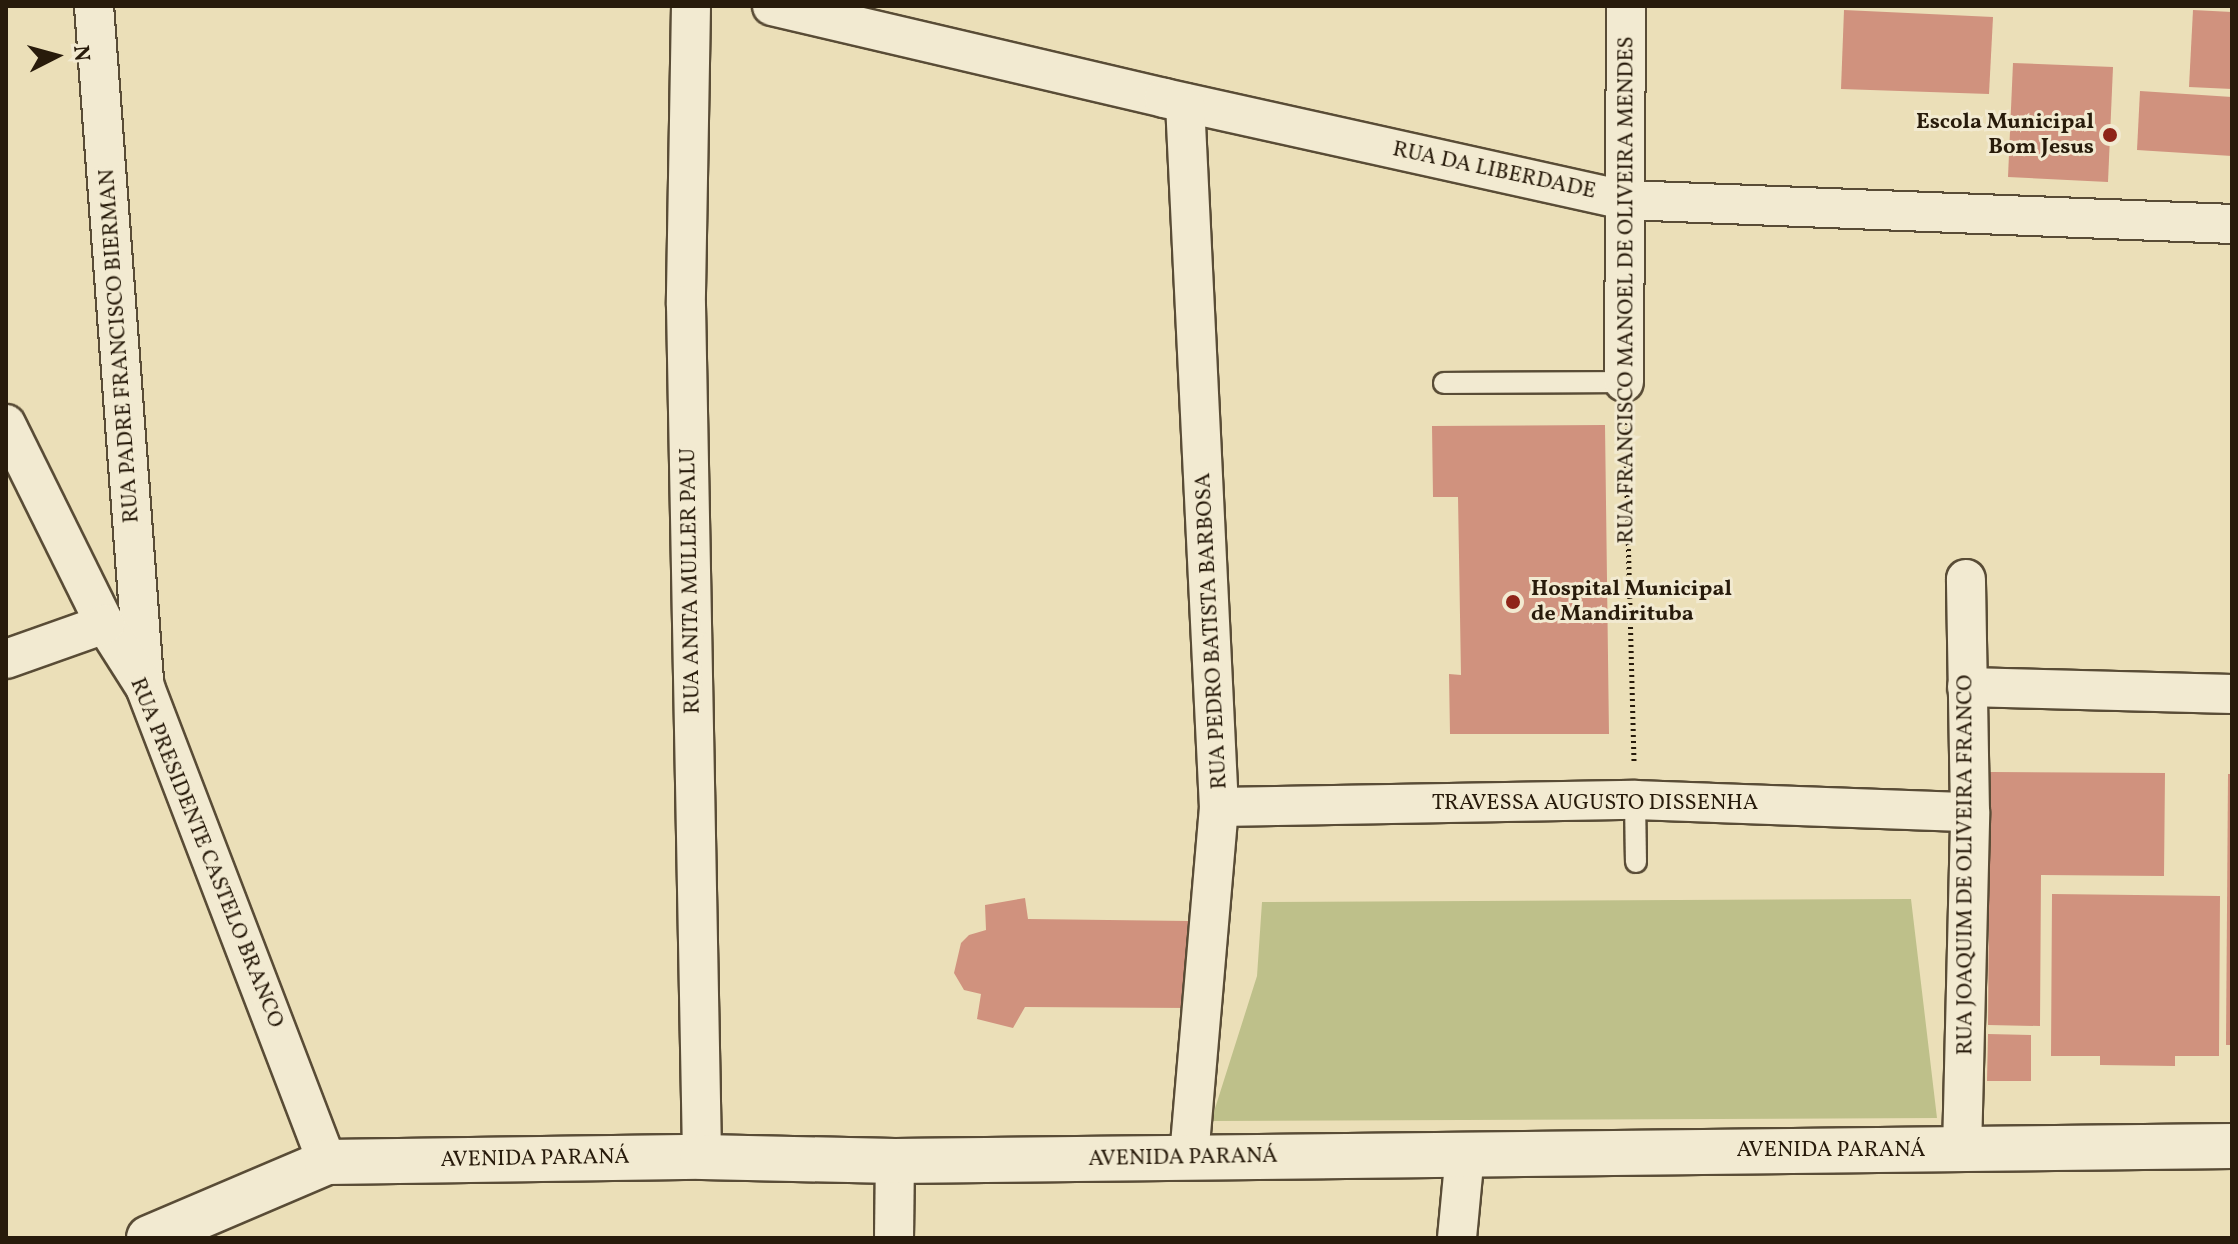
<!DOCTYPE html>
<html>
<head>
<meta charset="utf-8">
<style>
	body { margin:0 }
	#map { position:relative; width:2238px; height:1244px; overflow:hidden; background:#ebdfb8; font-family:Vollkorn,serif }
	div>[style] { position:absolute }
	.green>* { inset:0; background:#bec08a }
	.building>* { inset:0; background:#d0927e }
	.path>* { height:5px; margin-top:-2.5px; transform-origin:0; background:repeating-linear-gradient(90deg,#281b0b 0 2px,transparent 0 6px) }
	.roads { filter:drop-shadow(2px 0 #594c36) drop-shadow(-2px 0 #594c36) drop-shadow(0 2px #594c36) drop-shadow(0 -2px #594c36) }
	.lane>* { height:20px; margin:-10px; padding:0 10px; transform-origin:10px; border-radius:10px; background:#f2ead1 }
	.street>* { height:38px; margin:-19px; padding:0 19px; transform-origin:19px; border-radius:19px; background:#f2ead1 }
	.secondary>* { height:44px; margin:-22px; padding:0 22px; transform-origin:22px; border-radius:22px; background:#f2ead1 }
	.dots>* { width:22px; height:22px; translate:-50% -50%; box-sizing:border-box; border:4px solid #f2ead1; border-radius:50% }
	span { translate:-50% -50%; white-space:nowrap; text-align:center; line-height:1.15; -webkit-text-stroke:6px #f2ead1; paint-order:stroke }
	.poi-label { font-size:22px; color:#281b0b; font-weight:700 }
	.right { translate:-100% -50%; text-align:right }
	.left { translate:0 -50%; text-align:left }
	.street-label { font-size:22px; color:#281b0b }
	.frame { position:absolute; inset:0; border:8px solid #281b0b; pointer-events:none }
	.north { position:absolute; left:16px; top:16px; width:80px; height:80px; -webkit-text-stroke:6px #f2ead1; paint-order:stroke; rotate:84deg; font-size:22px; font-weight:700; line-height:32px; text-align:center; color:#281b0b }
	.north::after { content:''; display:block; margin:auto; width:28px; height:36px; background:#281b0b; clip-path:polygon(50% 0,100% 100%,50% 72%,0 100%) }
</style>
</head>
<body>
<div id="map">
	<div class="green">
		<i style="clip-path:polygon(1911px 899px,1937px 1118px,1211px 1121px,1257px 976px,1262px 902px)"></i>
	</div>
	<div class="building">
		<i style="clip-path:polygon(1844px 10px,1993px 17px,1989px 94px,1841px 89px)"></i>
		<i style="clip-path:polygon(2193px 10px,2232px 12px,2232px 89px,2189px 87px)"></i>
		<i style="clip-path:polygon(2013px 63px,2113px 67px,2108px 182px,2008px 177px)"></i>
		<i style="clip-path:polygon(2140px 91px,2232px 97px,2232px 156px,2137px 150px)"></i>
		<i style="clip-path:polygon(1605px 425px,1609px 734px,1450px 734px,1449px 674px,1461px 675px,1458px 497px,1433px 497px,1432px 426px)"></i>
		<i style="clip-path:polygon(1990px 772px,2165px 773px,2164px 876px,2041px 875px,2040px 1026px,1988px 1025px)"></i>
		<i style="clip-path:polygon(2228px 774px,2232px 774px,2232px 1045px,2226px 1045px)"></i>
		<i style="clip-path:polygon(2052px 894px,2220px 896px,2219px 1056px,2175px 1056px,2175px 1066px,2100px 1065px,2100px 1056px,2051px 1056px)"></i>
		<i style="clip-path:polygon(1025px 898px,1028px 919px,1188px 921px,1188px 1008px,1025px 1007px,1013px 1028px,977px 1019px,981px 994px,964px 990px,954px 973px,961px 943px,969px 935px,986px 930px,985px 905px)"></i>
		<i style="clip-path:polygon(1988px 1034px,2031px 1035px,2031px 1081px,1987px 1081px)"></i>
	</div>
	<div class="path">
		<i style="left:1625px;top:417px;width:346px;rotate:88.5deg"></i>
	</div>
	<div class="roads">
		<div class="lane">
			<i style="left:1444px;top:383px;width:180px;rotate:-0.3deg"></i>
			<i style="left:1635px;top:800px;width:62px;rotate:89.1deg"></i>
		</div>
		<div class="street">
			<i style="left:94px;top:6px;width:677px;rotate:85.76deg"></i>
			<i style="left:691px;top:6px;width:299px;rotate:91deg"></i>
			<i style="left:686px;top:305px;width:852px;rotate:88.92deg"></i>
			<i style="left:772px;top:6px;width:403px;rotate:13.2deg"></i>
			<i style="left:1164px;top:98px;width:472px;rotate:12.5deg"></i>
			<i style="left:1625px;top:200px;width:607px;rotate:2.26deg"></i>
			<i style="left:1185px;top:103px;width:705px;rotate:87.24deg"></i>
			<i style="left:1219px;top:807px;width:352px;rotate:94.9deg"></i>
			<i style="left:1624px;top:382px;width:376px;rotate:-89.7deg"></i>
			<i style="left:6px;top:424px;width:223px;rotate:63.7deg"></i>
			<i style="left:105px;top:624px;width:75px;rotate:57.6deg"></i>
			<i style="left:145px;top:687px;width:509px;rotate:69.04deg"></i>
			<i style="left:6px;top:659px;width:105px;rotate:-19.5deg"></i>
			<i style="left:1967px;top:687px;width:265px;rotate:1.5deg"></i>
			<i style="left:1219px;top:807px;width:416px;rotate:-1deg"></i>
			<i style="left:1635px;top:800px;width:335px;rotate:2.1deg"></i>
			<i style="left:1962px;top:1151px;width:339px;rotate:-88.6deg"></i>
			<i style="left:1970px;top:812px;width:233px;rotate:-91deg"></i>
			<i style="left:894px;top:1238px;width:77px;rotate:-89.3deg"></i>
			<i style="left:1457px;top:1238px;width:84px;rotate:-84.6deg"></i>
		</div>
		<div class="secondary">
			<i style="left:149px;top:1238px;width:194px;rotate:-23.1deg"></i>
			<i style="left:327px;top:1162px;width:375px;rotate:-0.8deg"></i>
			<i style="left:702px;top:1157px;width:193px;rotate:1.2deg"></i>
			<i style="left:895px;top:1161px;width:1337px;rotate:-0.64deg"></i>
		</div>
	</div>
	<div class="dots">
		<i style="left:2110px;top:135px;background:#8f2418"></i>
		<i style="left:1513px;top:602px;background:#8f2418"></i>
	</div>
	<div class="poi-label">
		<span class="right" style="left:2094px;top:135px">Escola Municipal<br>Bom Jesus</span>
		<span class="left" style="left:1531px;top:602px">Hospital Municipal<br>de Mandirituba</span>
	</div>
	<div class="street-label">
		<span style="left:1494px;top:171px;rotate:12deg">RUA DA LIBERDADE</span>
		<span style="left:1627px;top:290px;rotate:-90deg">RUA FRANCISCO MANOEL DE OLIVEIRA MENDES</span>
		<span style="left:120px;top:346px;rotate:-94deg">RUA PADRE FRANCISCO BIERMAN</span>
		<span style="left:691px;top:581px;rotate:-91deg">RUA ANITA MULLER PALU</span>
		<span style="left:1212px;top:631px;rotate:-93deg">RUA PEDRO BATISTA BARBOSA</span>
		<span style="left:1595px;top:804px">TRAVESSA AUGUSTO DISSENHA</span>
		<span style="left:206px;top:853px;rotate:68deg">RUA PRESIDENTE CASTELO BRANCO</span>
		<span style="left:1966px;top:865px;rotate:-90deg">RUA JOAQUIM DE OLIVEIRA FRANCO</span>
		<span style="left:1831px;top:1151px">AVENIDA PARANÁ</span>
		<span style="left:1183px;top:1158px;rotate:-1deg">AVENIDA PARANÁ</span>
		<span style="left:535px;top:1159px;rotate:-1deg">AVENIDA PARANÁ</span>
	</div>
	<div class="frame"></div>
	<div class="north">N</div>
</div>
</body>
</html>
